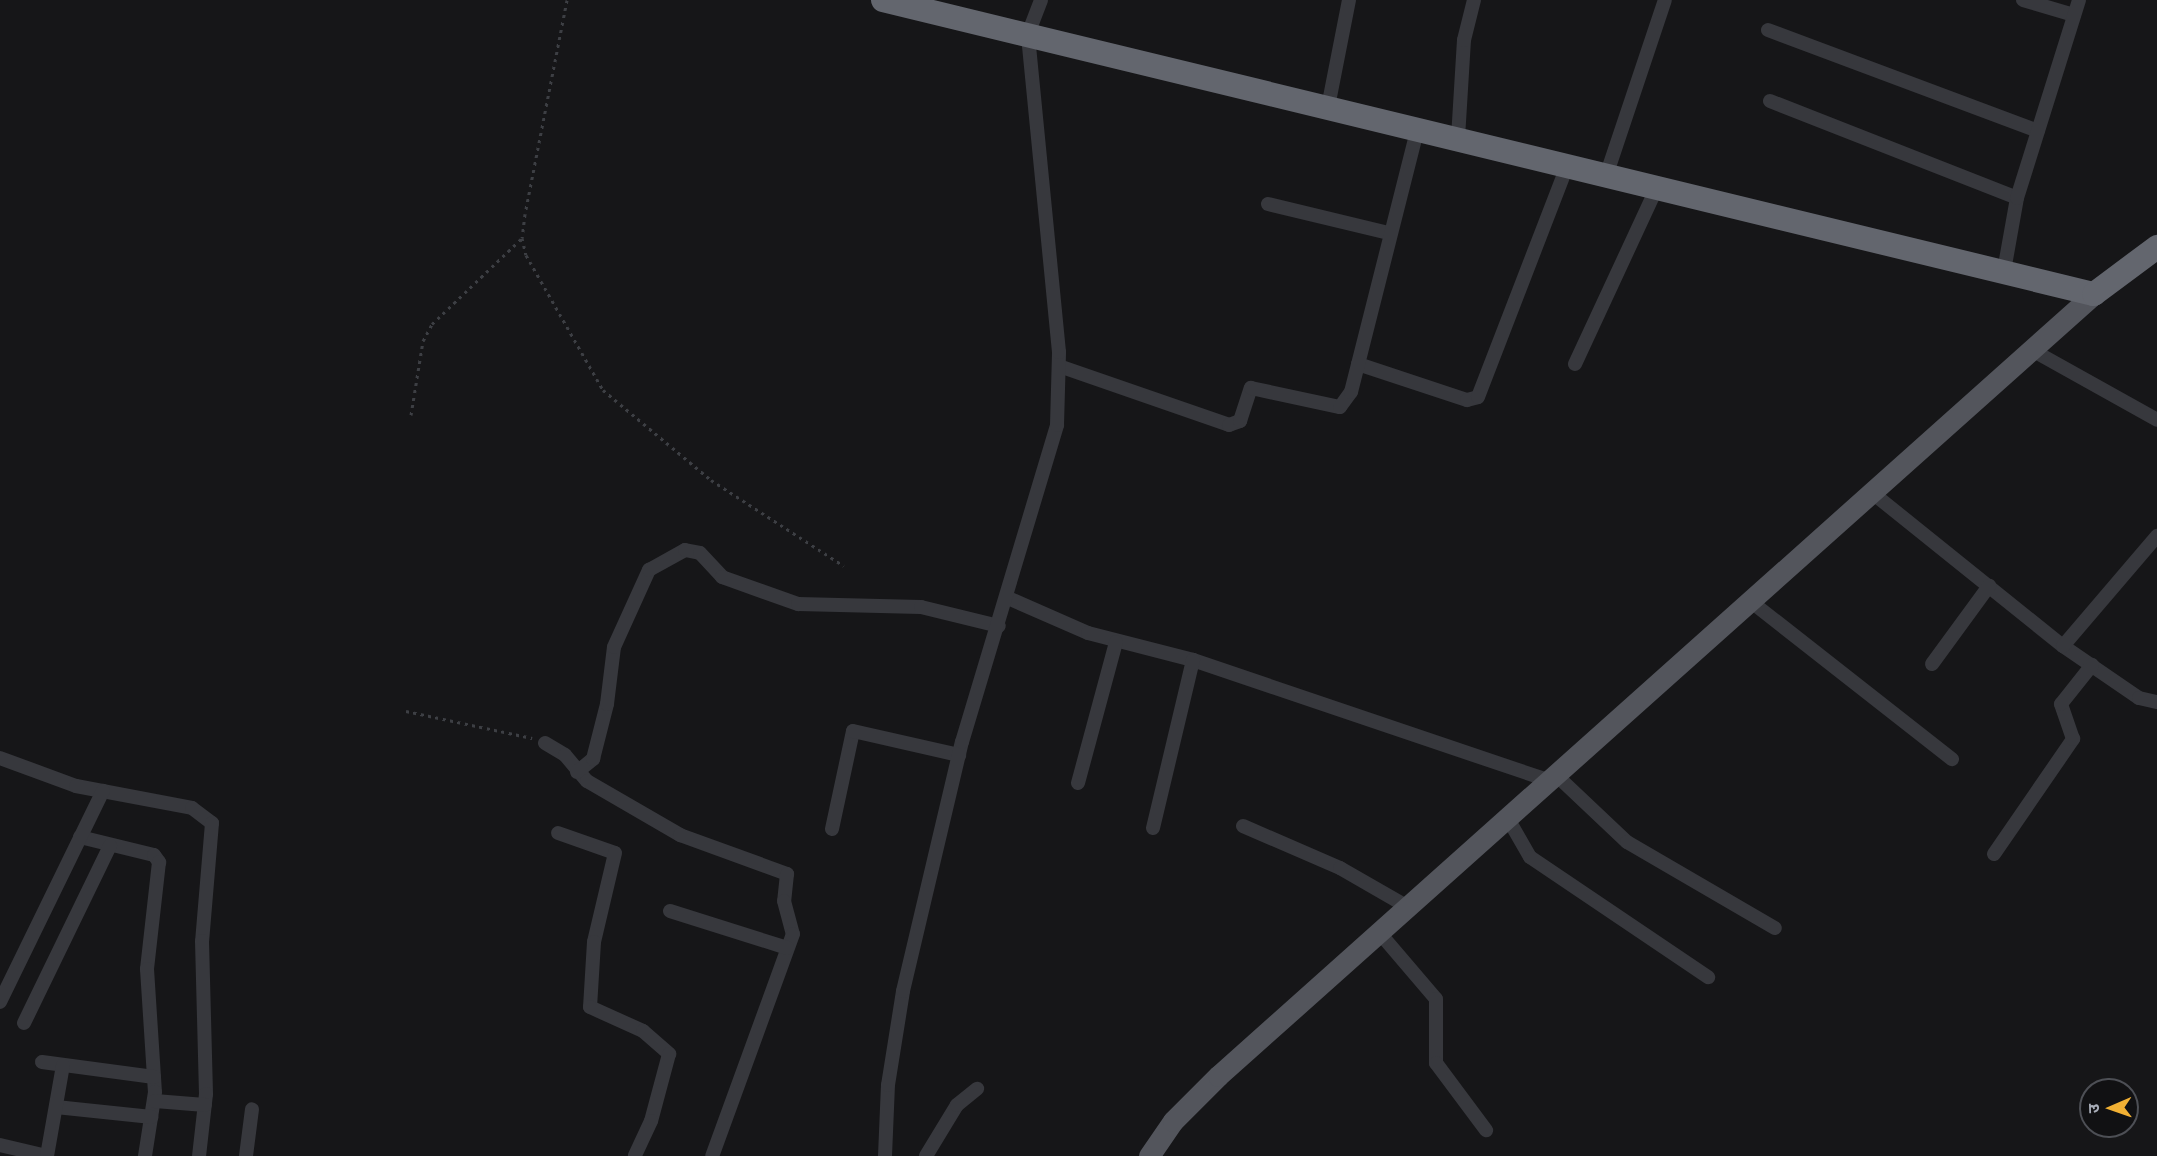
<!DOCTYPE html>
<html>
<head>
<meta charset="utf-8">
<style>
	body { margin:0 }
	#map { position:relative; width:2157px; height:1156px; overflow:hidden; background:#161618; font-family:"Exo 2","Noto Sans Devanagari",sans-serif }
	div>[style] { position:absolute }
	.path>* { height:3px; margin-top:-1.5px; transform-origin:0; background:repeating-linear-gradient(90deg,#3d3f44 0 3px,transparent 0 7.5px) }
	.street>* { height:14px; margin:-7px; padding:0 7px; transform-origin:7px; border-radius:7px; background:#37383d }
	.primary>* { height:21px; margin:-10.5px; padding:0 10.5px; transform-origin:10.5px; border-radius:10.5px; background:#53555c }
	.highway>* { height:24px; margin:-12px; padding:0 12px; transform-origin:12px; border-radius:12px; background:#63666e }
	span { translate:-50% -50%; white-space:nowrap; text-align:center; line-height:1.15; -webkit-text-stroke:6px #111113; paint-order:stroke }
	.north { position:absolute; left:2079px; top:1078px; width:60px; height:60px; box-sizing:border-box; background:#111113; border:2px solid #4d4f55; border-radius:50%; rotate:268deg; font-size:16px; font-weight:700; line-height:24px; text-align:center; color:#a8adb8 }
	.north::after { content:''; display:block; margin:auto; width:21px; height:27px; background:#f2b134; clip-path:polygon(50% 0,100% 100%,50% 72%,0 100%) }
</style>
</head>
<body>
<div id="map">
	<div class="path">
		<i style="left:567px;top:0;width:218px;rotate:101.1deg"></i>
		<i style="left:525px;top:214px;width:24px;rotate:97deg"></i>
		<i style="left:522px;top:238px;width:17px;rotate:77deg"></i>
		<i style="left:526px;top:255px;width:155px;rotate:60.3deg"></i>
		<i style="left:603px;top:390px;width:141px;rotate:39.8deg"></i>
		<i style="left:711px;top:480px;width:158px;rotate:32.9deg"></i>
		<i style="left:411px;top:415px;width:75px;rotate:-80.8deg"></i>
		<i style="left:423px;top:341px;width:19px;rotate:-62deg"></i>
		<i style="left:432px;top:324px;width:124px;rotate:-43.7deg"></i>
		<i style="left:406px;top:711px;width:129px;rotate:12.1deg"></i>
	</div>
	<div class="street">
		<i style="left:2023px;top:0;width:53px;rotate:16.4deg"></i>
		<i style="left:1768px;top:30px;width:288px;rotate:20.5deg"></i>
		<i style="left:1770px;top:101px;width:265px;rotate:21.4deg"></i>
		<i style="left:1328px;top:107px;width:109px;rotate:-78.9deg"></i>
		<i style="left:1458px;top:138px;width:98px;rotate:-86.5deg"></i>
		<i style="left:1464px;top:40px;width:41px;rotate:-76deg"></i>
		<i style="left:1607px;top:173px;width:182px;rotate:-71.5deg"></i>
		<i style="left:1268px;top:204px;width:124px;rotate:13.5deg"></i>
		<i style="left:2004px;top:271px;width:74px;rotate:-79.9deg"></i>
		<i style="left:2017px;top:198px;width:207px;rotate:-72.6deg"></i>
		<i style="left:2032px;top:350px;width:143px;rotate:29.2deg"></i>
		<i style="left:1358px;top:364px;width:115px;rotate:18.3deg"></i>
		<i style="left:1467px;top:400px;width:11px;rotate:-15deg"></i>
		<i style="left:1478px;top:397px;width:250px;rotate:-68.9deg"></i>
		<i style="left:1575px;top:364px;width:197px;rotate:-65.1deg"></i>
		<i style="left:1059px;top:366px;width:180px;rotate:19.1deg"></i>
		<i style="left:1229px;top:425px;width:12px;rotate:-20deg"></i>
		<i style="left:1240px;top:421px;width:35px;rotate:-72deg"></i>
		<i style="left:1251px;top:388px;width:91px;rotate:12.1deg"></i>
		<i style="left:1340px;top:407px;width:19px;rotate:-54deg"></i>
		<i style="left:1351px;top:392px;width:272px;rotate:-75.8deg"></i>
		<i style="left:1870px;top:491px;width:248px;rotate:38.8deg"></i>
		<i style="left:2063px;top:646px;width:92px;rotate:34.4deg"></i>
		<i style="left:2139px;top:698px;width:18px;rotate:13deg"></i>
		<i style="left:1008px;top:598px;width:87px;rotate:23.6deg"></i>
		<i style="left:1088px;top:633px;width:108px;rotate:14.4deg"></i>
		<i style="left:1193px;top:660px;width:375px;rotate:18.7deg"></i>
		<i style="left:1749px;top:600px;width:258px;rotate:38.1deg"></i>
		<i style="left:2063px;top:646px;width:145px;rotate:-49.5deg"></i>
		<i style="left:1932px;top:664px;width:97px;rotate:-53.8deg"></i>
		<i style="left:545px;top:743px;width:23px;rotate:31deg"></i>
		<i style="left:565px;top:755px;width:34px;rotate:50deg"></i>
		<i style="left:587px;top:781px;width:108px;rotate:30.1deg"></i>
		<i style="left:680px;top:835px;width:114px;rotate:20deg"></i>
		<i style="left:787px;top:874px;width:27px;rotate:96deg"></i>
		<i style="left:784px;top:901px;width:34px;rotate:75deg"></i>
		<i style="left:793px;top:934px;width:236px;rotate:110deg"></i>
		<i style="left:0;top:758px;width:81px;rotate:20.2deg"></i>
		<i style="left:76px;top:786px;width:118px;rotate:10.7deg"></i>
		<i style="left:192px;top:808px;width:25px;rotate:37deg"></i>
		<i style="left:212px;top:823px;width:118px;rotate:94.8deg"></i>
		<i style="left:202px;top:941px;width:153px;rotate:88.5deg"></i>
		<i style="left:206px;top:1094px;width:62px;rotate:96.4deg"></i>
		<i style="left:577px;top:772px;width:21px;rotate:-39deg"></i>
		<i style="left:593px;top:759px;width:57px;rotate:-75.7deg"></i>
		<i style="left:607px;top:704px;width:57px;rotate:-83deg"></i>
		<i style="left:614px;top:647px;width:85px;rotate:-65.6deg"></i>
		<i style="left:649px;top:570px;width:41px;rotate:-29.1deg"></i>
		<i style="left:685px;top:550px;width:15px;rotate:11deg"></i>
		<i style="left:700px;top:553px;width:33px;rotate:47deg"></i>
		<i style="left:722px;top:577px;width:81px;rotate:19.6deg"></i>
		<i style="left:798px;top:604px;width:123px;rotate:1.4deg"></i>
		<i style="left:921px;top:607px;width:80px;rotate:13.7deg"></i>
		<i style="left:1555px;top:774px;width:99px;rotate:43.4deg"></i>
		<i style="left:1627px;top:842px;width:171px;rotate:30.2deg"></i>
		<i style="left:1078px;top:783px;width:146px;rotate:-74.9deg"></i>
		<i style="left:1507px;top:817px;width:46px;rotate:60.1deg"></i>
		<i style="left:1530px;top:857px;width:215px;rotate:34deg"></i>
		<i style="left:1243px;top:826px;width:106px;rotate:23.4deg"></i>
		<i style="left:1340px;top:868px;width:76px;rotate:29.9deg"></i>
		<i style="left:1153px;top:828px;width:173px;rotate:-76.6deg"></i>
		<i style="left:832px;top:829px;width:100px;rotate:-77.9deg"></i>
		<i style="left:853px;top:731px;width:109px;rotate:12.8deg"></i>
		<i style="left:558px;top:833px;width:60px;rotate:19.3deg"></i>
		<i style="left:615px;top:853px;width:91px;rotate:103.3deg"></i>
		<i style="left:594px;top:942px;width:65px;rotate:93.5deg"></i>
		<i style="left:590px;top:1007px;width:58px;rotate:24.4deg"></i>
		<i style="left:643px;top:1031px;width:35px;rotate:41deg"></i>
		<i style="left:669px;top:1054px;width:69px;rotate:105deg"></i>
		<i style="left:651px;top:1121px;width:38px;rotate:115deg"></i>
		<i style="left:80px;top:837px;width:76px;rotate:13.7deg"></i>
		<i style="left:154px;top:855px;width:9px;rotate:54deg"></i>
		<i style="left:159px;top:862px;width:108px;rotate:96.4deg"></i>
		<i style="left:147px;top:969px;width:123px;rotate:86.3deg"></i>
		<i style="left:155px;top:1092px;width:65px;rotate:98.9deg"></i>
		<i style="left:1994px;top:854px;width:140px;rotate:-55.5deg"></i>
		<i style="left:2073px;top:739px;width:37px;rotate:-109deg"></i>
		<i style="left:2061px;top:704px;width:50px;rotate:-51.5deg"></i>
		<i style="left:670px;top:911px;width:123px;rotate:17.5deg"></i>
		<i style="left:1378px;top:931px;width:89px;rotate:49.5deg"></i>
		<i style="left:1436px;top:999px;width:64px;rotate:90deg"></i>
		<i style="left:1436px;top:1063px;width:84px;rotate:53.3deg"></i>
		<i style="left:0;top:1002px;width:235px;rotate:-64deg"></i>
		<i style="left:24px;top:1023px;width:197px;rotate:-64.1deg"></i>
		<i style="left:42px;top:1062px;width:113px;rotate:7.6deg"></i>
		<i style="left:155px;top:1101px;width:50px;rotate:4.6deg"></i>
		<i style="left:56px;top:1107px;width:96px;rotate:6deg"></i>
		<i style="left:0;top:1145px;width:48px;rotate:13.2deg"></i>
		<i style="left:47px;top:1156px;width:92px;rotate:-80deg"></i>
		<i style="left:246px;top:1156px;width:47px;rotate:-82.7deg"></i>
		<i style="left:885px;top:1156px;width:71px;rotate:-87.6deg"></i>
		<i style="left:888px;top:1085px;width:95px;rotate:-80.9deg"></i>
		<i style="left:903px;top:991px;width:256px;rotate:-76.7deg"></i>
		<i style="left:962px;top:742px;width:331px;rotate:-73.3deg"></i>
		<i style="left:1057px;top:425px;width:73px;rotate:-88.4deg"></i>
		<i style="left:1059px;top:352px;width:320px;rotate:-95.6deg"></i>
		<i style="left:1028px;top:34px;width:36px;rotate:-69deg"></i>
		<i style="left:926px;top:1156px;width:60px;rotate:-58.7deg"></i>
		<i style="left:957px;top:1105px;width:26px;rotate:-39deg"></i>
	</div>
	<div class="primary">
		<i style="left:1149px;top:1156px;width:42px;rotate:-55.6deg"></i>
		<i style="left:1173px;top:1121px;width:64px;rotate:-45deg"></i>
		<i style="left:1218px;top:1076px;width:1174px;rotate:-41.76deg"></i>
	</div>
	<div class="highway">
		<i style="left:883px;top:0;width:1246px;rotate:13.65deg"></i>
		<i style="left:2094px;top:294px;width:79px;rotate:-36.7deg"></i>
	</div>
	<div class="north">उ</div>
</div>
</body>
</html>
